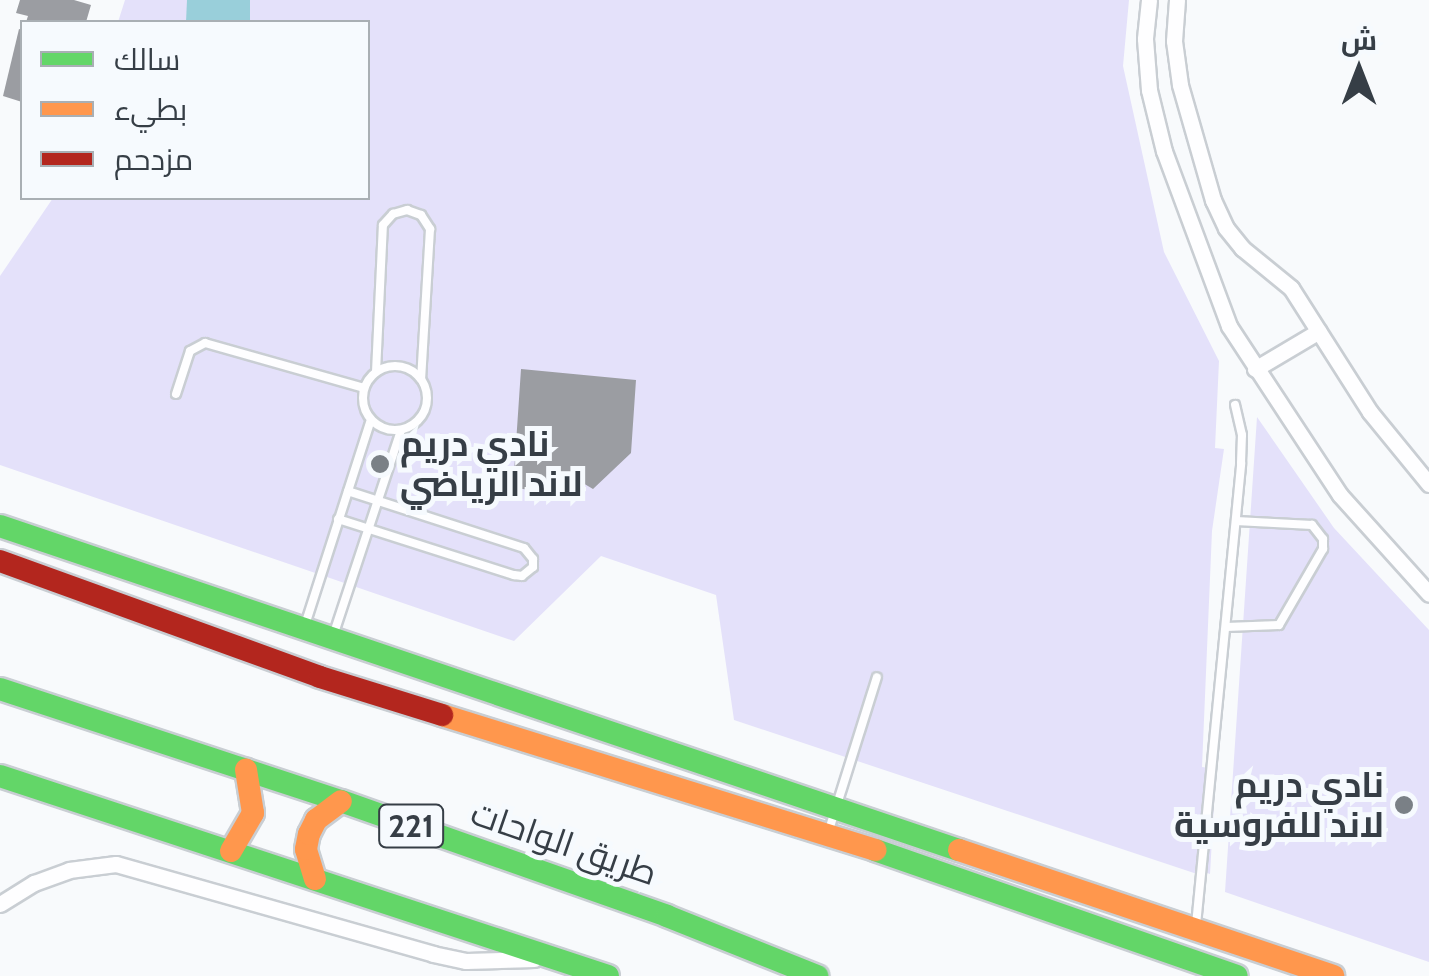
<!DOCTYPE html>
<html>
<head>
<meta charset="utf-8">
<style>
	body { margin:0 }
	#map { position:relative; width:1429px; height:976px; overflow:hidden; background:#f8fafc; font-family:Cabin,Cairo,sans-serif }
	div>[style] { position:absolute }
	.green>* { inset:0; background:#e4e1fa }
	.water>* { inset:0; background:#99cfda }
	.building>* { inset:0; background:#9b9da2 }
	.roads { filter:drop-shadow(2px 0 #c9ced3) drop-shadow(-2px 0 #c9ced3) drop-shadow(0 2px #c9ced3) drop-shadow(0 -2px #c9ced3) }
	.lane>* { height:8px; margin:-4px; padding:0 4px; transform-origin:4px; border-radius:4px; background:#fefeff }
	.lane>.ring { margin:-4px; padding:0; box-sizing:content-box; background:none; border:8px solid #fefeff; border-radius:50% }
	.street>* { height:15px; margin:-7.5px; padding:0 7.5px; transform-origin:7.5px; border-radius:7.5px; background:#fefeff }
	.fast>* { height:22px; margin:-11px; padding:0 11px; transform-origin:11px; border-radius:11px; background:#63d668 }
	.slow>* { height:22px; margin:-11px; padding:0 11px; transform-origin:11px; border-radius:11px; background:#ff974d }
	.jam>* { height:22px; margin:-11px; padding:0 11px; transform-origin:11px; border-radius:11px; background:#b3261e }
	.dots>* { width:28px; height:28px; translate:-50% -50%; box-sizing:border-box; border:5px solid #f6fafe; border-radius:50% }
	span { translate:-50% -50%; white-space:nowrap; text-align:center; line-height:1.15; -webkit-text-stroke:10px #f6fafe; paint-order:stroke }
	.shield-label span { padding:2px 8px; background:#f6fafe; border:2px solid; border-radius:8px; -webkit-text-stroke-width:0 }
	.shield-label { font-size:32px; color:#363e46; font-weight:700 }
	.poi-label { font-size:35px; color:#363e46; font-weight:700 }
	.left { translate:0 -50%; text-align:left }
	.right { translate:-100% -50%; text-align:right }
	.street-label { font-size:35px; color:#363e46 }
	.legend { position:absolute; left:20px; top:20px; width:350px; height:180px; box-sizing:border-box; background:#f6fafe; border:2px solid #a9afb4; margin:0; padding:12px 18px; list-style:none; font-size:30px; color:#363e46 }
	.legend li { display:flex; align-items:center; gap:20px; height:50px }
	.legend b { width:50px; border:2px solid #a9afb4 }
	.north { position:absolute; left:1309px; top:20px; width:100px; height:100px; -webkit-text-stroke:8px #f6fafe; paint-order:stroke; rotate:0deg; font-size:28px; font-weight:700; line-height:40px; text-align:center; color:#363e46 }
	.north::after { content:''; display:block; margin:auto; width:35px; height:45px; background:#363e46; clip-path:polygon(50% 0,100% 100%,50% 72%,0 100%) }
</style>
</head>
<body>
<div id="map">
	<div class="green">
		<i style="clip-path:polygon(125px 0,1129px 0,1123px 66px,1164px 252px,1219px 361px,1215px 448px,1224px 449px,1212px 531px,1202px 767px,1216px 769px,1210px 874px,1198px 870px,1197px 874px,734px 720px,716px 595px,601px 556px,514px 641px,0 465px,0 276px,53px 198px,368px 198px,368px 22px,118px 22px)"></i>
		<i style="clip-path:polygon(1257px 417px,1334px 528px,1429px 630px,1429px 962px,1225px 892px)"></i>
	</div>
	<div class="water">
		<i style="clip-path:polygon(187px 0,250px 0,250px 22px,186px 22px)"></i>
	</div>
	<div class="building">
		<i style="clip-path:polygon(20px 0,74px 0,91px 5px,86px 22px,26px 22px,28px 16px,16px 13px)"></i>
		<i style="clip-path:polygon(19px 29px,22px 30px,22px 102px,3px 96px)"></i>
		<i style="clip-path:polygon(521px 369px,636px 380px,631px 453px,593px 489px,571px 476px,570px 494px,513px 488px)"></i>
	</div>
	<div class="roads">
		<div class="lane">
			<i class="ring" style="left:363px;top:366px;width:56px;height:56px"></i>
			<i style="left:376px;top:372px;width:147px;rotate:-87.3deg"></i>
			<i style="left:383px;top:225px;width:15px;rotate:-48deg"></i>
			<i style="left:393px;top:214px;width:15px;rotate:-16deg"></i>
			<i style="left:407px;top:210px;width:15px;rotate:20deg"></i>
			<i style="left:421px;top:215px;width:17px;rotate:57deg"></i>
			<i style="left:430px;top:229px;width:150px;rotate:93.4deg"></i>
			<i style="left:176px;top:394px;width:45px;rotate:-72deg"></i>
			<i style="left:190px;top:351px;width:17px;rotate:-28deg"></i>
			<i style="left:205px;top:343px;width:165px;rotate:15.8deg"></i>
			<i style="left:338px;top:519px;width:185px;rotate:17.7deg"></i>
			<i style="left:514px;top:575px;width:8px;rotate:7deg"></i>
			<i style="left:522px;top:576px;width:14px;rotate:-39deg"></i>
			<i style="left:533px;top:567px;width:8px;rotate:-90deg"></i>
			<i style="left:533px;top:559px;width:14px;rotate:-129deg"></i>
			<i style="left:524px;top:548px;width:185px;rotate:-162.1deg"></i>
			<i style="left:305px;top:625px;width:215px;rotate:-72.2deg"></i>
			<i style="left:1226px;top:627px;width:53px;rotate:-2.2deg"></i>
			<i style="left:1279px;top:625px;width:88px;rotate:-59.9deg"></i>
			<i style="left:1323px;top:549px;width:10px;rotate:-90deg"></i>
			<i style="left:1323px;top:539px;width:18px;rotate:-128deg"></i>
			<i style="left:1312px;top:525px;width:76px;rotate:-177deg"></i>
			<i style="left:334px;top:633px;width:214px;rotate:-71.7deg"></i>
			<i style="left:829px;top:830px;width:160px;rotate:-72.6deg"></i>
			<i style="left:1196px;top:925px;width:464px;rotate:-84.4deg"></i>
			<i style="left:1241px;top:463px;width:28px;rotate:-88deg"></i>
			<i style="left:1242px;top:435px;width:31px;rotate:-103deg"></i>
		</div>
		<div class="street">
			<i style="left:1149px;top:0;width:39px;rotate:96deg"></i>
			<i style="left:1145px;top:39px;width:51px;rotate:85.5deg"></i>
			<i style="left:1149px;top:90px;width:63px;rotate:76.2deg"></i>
			<i style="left:1164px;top:151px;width:187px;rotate:69.6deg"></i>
			<i style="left:1229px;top:326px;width:202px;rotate:56.7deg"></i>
			<i style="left:1340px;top:495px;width:133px;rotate:48deg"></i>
			<i style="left:1177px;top:0;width:41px;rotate:94.2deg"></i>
			<i style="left:1174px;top:41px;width:44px;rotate:82.2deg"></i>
			<i style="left:1180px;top:85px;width:120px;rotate:74deg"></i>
			<i style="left:1213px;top:200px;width:31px;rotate:65deg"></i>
			<i style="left:1226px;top:228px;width:26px;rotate:51deg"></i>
			<i style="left:1242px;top:248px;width:63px;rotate:39.2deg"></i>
			<i style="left:1291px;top:288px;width:147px;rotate:57.5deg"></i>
			<i style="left:1370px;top:412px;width:93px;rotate:50.7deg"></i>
			<i style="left:1255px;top:369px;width:74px;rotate:-30.7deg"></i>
			<i style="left:0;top:904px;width:40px;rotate:-32deg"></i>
			<i style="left:34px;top:883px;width:37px;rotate:-20deg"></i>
			<i style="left:69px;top:870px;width:47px;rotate:-7.3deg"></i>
			<i style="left:116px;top:864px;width:330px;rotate:15.8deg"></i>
			<i style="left:433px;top:954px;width:34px;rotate:12deg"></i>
			<i style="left:466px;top:961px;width:68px;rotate:-1.7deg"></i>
		</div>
		<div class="fast">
			<i style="left:0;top:526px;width:1012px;rotate:18.67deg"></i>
			<i style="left:0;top:689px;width:359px;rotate:18.2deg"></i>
			<i style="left:341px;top:801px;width:346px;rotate:19.4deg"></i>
			<i style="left:667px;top:916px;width:162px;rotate:21.8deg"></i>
			<i style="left:0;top:776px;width:640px;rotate:18.21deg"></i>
			<i style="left:875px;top:850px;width:383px;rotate:19.2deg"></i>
		</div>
		<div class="slow">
			<i style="left:442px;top:715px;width:454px;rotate:17.3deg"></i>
			<i style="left:959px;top:850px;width:395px;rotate:18.6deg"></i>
			<i style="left:231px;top:851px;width:44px;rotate:-59.9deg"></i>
			<i style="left:253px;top:813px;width:44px;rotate:-99.2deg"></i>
			<i style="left:315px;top:879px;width:31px;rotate:-107deg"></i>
			<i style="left:306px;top:849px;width:15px;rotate:-79deg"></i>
			<i style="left:309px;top:834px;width:16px;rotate:-63deg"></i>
			<i style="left:316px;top:820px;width:31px;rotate:-37deg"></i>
		</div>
		<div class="jam">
			<i style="left:0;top:561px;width:340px;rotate:19.9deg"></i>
			<i style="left:320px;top:677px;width:128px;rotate:17.3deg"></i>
		</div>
	</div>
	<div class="dots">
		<i style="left:380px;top:464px;background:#7a8086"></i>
		<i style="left:1404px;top:805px;background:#7a8086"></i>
	</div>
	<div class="shield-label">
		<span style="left:411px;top:826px">221</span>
	</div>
	<div class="poi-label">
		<span class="left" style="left:400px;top:464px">نادي دريم<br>لاند الرياضي</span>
		<span class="right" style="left:1384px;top:805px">نادي دريم<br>لاند للفروسية</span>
	</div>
	<div class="street-label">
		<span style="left:564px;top:843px;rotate:19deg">طريق الواحات</span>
	</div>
	<ul class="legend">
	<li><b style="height:12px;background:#63d668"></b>سالك</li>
	<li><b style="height:12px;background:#ff974d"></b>بطيء</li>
	<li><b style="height:12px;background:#b3261e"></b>مزدحم</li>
	</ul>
	<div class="north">ش</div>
</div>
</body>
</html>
